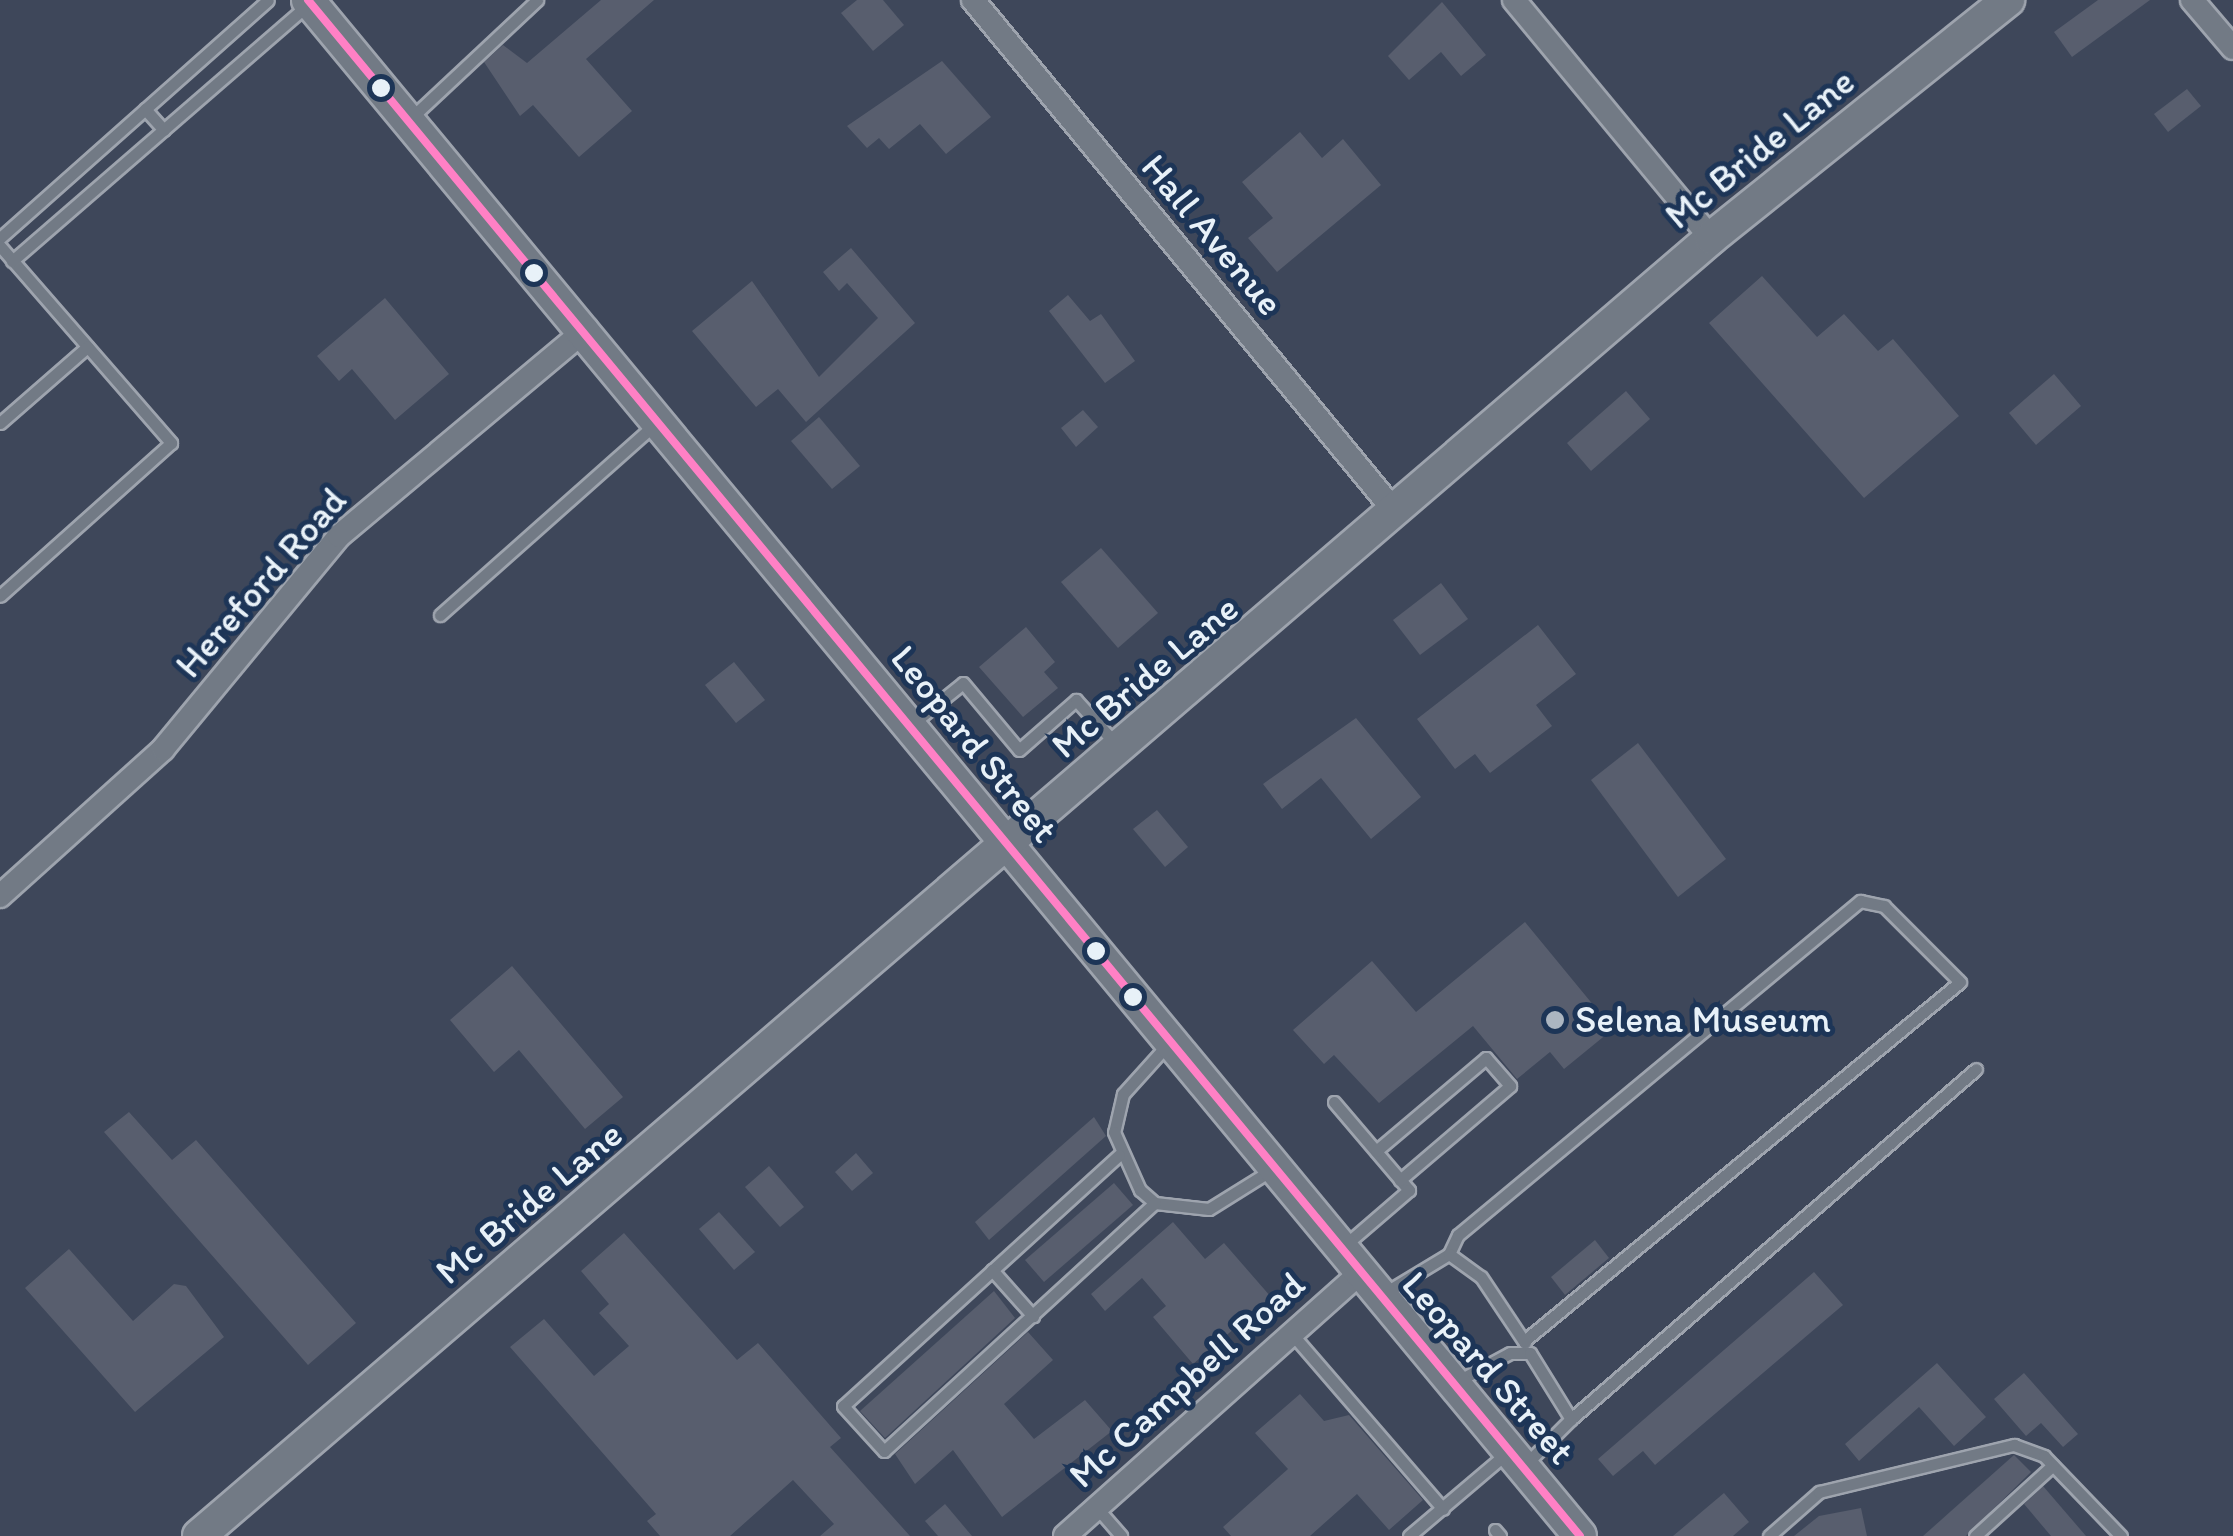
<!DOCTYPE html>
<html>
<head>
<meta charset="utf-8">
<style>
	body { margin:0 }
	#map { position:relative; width:2233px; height:1536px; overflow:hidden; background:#3e475a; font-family:Itim,sans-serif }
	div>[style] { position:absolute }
	.building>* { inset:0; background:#585e6e }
	.roads { filter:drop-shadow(2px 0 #9ea4ae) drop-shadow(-2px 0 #9ea4ae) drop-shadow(0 2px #9ea4ae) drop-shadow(0 -2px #9ea4ae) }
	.lane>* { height:11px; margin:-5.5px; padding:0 5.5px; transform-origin:5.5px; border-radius:5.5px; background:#727a85 }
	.street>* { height:22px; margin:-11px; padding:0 11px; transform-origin:11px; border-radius:11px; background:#727a85 }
	.secondary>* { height:32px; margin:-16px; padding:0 16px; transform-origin:16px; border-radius:16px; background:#727a85 }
	.bus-1>* { height:8px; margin:-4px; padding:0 4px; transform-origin:4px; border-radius:4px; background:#ff80c5 }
	.dots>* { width:28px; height:28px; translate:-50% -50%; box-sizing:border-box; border:5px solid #1d3557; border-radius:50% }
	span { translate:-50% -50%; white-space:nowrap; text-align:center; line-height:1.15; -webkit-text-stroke:10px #1d3557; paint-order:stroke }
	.street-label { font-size:38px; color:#e8f1f8 }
	.poi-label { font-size:38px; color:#e8f1f8 }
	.left { translate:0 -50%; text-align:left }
</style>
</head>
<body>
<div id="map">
	<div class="building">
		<i style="clip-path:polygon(601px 0,654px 0,586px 59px,632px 111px,579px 157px,533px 105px,520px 116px,484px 62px,503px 45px,527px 63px)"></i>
		<i style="clip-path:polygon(857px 0,883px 0,904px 25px,873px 51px,841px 13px)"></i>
		<i style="clip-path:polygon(2098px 0,2150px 0,2072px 57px,2054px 32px)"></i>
		<i style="clip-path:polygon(1442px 2px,1486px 55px,1461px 76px,1441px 52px,1409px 80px,1388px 56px)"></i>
		<i style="clip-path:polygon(942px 61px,991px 117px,946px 154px,920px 124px,889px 149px,879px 138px,867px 148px,847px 126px)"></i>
		<i style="clip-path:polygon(2187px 89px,2201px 106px,2168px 132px,2154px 114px)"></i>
		<i style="clip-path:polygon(1300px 132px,1322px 158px,1343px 139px,1381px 185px,1277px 272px,1248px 238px,1273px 218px,1242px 182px)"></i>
		<i style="clip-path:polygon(851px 248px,915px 323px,806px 422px,778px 389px,756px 407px,692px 331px,752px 281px,819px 377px,878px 318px,847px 283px,839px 291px,823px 272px)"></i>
		<i style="clip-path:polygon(1762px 276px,1817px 337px,1844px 314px,1878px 351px,1893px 339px,1959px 416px,1864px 498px,1709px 323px)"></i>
		<i style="clip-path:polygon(1068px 295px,1090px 321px,1101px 314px,1135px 361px,1105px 383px,1049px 311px)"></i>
		<i style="clip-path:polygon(385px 298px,449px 374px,395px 420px,352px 369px,339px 381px,317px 356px)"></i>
		<i style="clip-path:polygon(2054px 374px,2081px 406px,2036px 445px,2009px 413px)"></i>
		<i style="clip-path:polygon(1626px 391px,1650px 419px,1591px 471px,1567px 443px)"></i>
		<i style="clip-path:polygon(1083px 410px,1098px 427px,1076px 447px,1061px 428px)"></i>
		<i style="clip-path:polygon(819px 417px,860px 466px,832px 489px,791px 441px)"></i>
		<i style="clip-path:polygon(1101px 548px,1158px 613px,1118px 648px,1061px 582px)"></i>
		<i style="clip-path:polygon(1441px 583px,1468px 619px,1420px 655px,1393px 620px)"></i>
		<i style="clip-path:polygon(1538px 625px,1576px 674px,1536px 705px,1552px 726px,1490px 773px,1475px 754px,1455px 769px,1417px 719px)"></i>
		<i style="clip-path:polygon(1026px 627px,1055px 662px,1044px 672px,1058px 688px,1023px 717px,979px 667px)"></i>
		<i style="clip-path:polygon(734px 662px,765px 700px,736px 723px,705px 685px)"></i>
		<i style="clip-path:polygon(1356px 718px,1421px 797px,1371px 839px,1321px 778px,1282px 809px,1263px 784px)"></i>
		<i style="clip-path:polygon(1638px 743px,1726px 859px,1678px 897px,1591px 780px)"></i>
		<i style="clip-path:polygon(1157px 810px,1188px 847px,1165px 867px,1133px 829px)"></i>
		<i style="clip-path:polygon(1525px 922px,1613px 1029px,1564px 1069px,1550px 1052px,1517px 1079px,1473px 1026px,1379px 1103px,1334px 1055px,1324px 1064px,1293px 1030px,1372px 961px,1416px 1012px)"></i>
		<i style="clip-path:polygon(512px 966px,623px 1097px,585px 1129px,519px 1050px,494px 1072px,450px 1020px)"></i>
		<i style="clip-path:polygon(129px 1112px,172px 1160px,196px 1140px,356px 1323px,308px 1365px,104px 1132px)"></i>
		<i style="clip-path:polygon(1094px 1117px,1106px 1136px,989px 1240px,975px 1222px)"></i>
		<i style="clip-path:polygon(856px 1153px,873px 1173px,852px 1191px,835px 1172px)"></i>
		<i style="clip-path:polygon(769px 1166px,804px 1207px,780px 1227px,745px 1187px)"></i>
		<i style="clip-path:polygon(1114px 1183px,1133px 1205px,1044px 1282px,1025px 1260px)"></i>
		<i style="clip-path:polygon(719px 1212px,755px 1252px,734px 1270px,699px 1229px)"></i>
		<i style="clip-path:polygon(1173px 1222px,1205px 1259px,1224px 1243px,1271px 1297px,1193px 1364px,1153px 1317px,1166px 1306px,1142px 1278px,1105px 1311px,1091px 1294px)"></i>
		<i style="clip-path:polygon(624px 1233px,737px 1360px,758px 1343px,841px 1438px,830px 1447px,910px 1536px,820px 1536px,834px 1524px,793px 1480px,730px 1536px,660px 1536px,647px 1521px,656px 1514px,510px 1347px,544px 1319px,594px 1376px,629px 1346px,599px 1313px,609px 1304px,581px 1271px)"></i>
		<i style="clip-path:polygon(1595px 1240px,1609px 1258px,1565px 1295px,1551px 1277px)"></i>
		<i style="clip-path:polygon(69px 1249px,133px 1321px,174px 1284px,186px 1286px,224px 1337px,135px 1412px,25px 1288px)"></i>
		<i style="clip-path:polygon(1814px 1272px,1843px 1305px,1655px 1465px,1643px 1451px,1613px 1476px,1598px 1459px)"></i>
		<i style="clip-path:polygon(994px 1291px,1015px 1318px,885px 1438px,860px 1411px)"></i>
		<i style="clip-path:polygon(1028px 1332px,1053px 1360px,1004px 1404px,1034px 1439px,1085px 1400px,1112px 1431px,1002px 1517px,953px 1450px,915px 1484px,895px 1454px)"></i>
		<i style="clip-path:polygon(1937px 1363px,1986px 1417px,1954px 1446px,1919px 1407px,1859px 1461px,1845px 1444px)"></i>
		<i style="clip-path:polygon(2024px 1373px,2078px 1434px,2063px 1447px,2041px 1423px,2026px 1436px,1994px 1399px)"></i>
		<i style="clip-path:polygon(1300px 1394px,1324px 1421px,1349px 1415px,1423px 1500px,1389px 1530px,1357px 1494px,1310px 1536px,1231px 1536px,1223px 1527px,1288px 1469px,1255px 1433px)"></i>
		<i style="clip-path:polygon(2014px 1455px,2031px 1472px,1966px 1536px,1923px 1536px)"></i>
		<i style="clip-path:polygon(2043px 1486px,2086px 1536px,2051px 1536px,2024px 1504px)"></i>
		<i style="clip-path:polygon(1724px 1493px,1749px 1522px,1733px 1536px,1673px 1536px)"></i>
		<i style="clip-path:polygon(945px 1504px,972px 1536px,938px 1536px,925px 1521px)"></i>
		<i style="clip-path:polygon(1861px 1508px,1867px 1536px,1794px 1536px,1819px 1516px)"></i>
	</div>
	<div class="roads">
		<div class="lane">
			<i style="left:145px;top:109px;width:28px;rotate:48deg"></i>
			<i style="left:410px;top:119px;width:174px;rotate:-43.1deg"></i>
			<i style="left:0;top:238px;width:358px;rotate:-41.6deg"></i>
			<i style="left:0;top:246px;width:261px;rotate:49deg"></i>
			<i style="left:171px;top:443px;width:229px;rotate:138.2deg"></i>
			<i style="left:12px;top:261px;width:391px;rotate:-40.9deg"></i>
			<i style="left:0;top:423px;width:116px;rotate:-41.1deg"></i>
			<i style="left:440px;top:615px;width:290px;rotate:-41.6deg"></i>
			<i style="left:912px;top:724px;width:65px;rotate:-38.8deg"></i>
			<i style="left:963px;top:683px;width:87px;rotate:50.1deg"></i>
			<i style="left:1019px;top:750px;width:76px;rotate:-41.3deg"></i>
			<i style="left:1076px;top:700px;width:58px;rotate:47.8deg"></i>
			<i style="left:1169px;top:1043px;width:69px;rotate:132deg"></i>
			<i style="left:1123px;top:1094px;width:39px;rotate:103deg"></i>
			<i style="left:1114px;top:1132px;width:64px;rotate:65.9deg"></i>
			<i style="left:1140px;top:1190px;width:20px;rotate:41deg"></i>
			<i style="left:1155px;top:1203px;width:54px;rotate:6.3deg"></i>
			<i style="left:1209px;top:1209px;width:72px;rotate:-31.9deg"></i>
			<i style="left:1334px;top:1102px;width:116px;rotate:49.6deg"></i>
			<i style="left:1409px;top:1190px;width:86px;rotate:139.3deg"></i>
			<i style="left:1376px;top:1151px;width:144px;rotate:-40.2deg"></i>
			<i style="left:1486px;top:1058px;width:37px;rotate:49deg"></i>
			<i style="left:1510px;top:1086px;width:145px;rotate:139.5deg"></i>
			<i style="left:1119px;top:1155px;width:373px;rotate:137.7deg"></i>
			<i style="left:843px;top:1406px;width:61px;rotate:47.7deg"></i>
			<i style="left:884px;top:1451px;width:367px;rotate:-42.5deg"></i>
			<i style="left:1449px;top:1254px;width:21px;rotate:-65deg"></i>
			<i style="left:1458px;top:1235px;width:523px;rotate:-39.72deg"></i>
			<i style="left:1860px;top:901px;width:25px;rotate:12deg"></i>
			<i style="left:1884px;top:906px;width:107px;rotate:45deg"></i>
			<i style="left:1960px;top:982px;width:565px;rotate:140.53deg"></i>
			<i style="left:992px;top:1270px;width:62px;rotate:48.3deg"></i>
			<i style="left:1383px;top:1294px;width:77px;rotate:-31.2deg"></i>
			<i style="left:1449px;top:1254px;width:39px;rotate:36deg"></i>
			<i style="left:1481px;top:1277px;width:79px;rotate:56.3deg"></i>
			<i style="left:1292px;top:1334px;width:231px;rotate:49.2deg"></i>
			<i style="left:1456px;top:1382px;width:61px;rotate:-28.2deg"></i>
			<i style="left:1510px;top:1353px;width:20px"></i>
			<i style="left:1530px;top:1353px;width:78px;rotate:58.2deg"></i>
			<i style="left:1571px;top:1419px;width:65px;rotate:135deg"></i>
			<i style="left:1571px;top:1419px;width:535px;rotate:-40.83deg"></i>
			<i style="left:1097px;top:1508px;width:37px;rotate:49deg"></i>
			<i style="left:1495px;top:1530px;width:8px;rotate:50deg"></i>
			<i style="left:1409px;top:1536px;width:130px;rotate:-40.3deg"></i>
			<i style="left:1769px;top:1536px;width:67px;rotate:-41.3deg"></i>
			<i style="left:1819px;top:1492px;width:201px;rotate:-13.6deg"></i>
			<i style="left:2014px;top:1445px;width:32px;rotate:20deg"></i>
			<i style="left:2044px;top:1456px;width:111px;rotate:46.1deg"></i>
			<i style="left:1975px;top:1536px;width:105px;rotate:-42.3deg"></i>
		</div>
		<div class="street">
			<i style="left:973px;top:0;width:666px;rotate:50.48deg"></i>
			<i style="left:1514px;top:0;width:309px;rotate:50.4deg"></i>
			<i style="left:2192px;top:0;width:63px;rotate:49.5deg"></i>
			<i style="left:0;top:896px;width:219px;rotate:-42deg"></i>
			<i style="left:163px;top:749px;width:276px;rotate:-50.4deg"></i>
			<i style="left:339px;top:536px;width:323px;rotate:-39.9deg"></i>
			<i style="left:1065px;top:1536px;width:391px;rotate:-41.7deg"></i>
		</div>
		<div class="secondary">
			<i style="left:308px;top:0;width:1994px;rotate:50.37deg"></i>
			<i style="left:199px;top:1536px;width:1993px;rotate:-40.64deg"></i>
			<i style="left:1711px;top:238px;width:381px;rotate:-38.7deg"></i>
		</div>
	</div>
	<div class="bus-1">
		<i style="left:308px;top:0;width:1994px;rotate:50.37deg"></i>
	</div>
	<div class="dots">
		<i style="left:381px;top:88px;background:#e8f1f8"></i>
		<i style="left:534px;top:273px;background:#e8f1f8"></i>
		<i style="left:1096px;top:951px;background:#e8f1f8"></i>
		<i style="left:1133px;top:997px;background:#e8f1f8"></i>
		<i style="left:1555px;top:1020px;background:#acb6c1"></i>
	</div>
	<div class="street-label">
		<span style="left:1760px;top:149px;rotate:-39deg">Mc Bride Lane</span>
		<span style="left:1212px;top:235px;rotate:50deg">Hall Avenue</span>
		<span style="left:261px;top:583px;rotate:-49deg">Hereford Road</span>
		<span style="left:1145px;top:677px;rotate:-40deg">Mc Bride Lane</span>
		<span style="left:974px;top:744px;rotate:51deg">Leopard Street</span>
		<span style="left:529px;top:1203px;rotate:-40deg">Mc Bride Lane</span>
		<span style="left:1488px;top:1368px;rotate:49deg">Leopard Street</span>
		<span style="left:1187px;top:1380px;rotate:-42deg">Mc Campbell Road</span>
	</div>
	<div class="poi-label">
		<span class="left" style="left:1575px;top:1020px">Selena Museum</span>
	</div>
</div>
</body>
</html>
